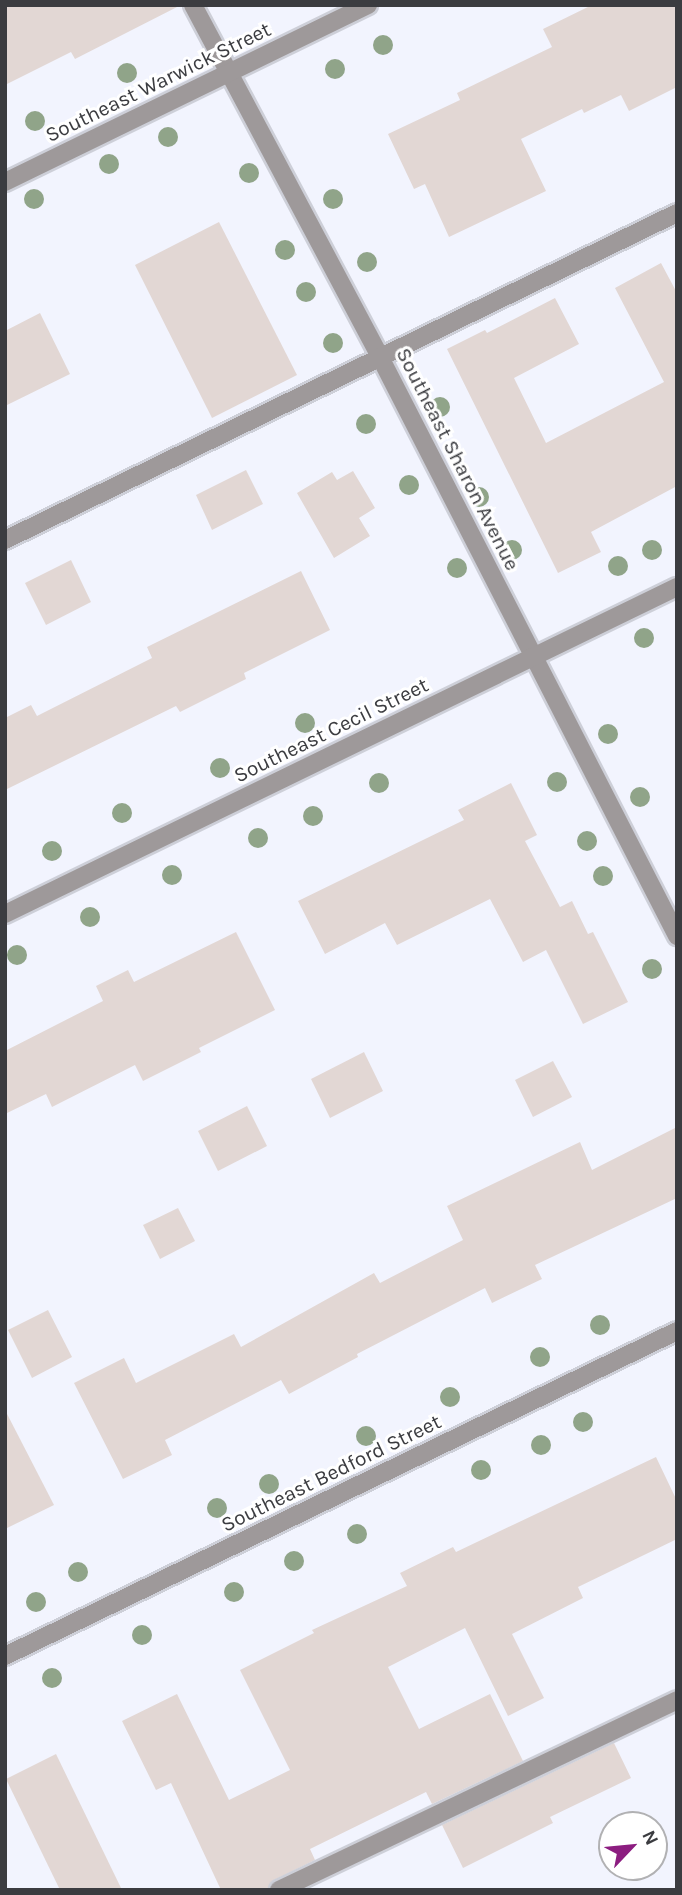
<!DOCTYPE html>
<html>
<head>
<meta charset="utf-8">
<style>
	body { margin:0 }
	#map { position:relative; width:682px; height:1895px; overflow:hidden; background:#f2f4fe; font-family:Karla,sans-serif }
	div>[style] { position:absolute }
	.building>* { inset:0; background:#e2d7d4 }
	.roads { filter:drop-shadow(2px 0 #cdcfd8) drop-shadow(-2px 0 #cdcfd8) drop-shadow(0 2px #cdcfd8) drop-shadow(0 -2px #cdcfd8) }
	.minor>* { height:18px; margin:-9px; padding:0 9px; transform-origin:9px; border-radius:9px; background:#9e999a }
	.trees>* { width:20px; height:20px; margin:-10px; border-radius:50%; background:#90a489 }
	span { translate:-50% -50%; white-space:nowrap; text-align:center; line-height:1.15; -webkit-text-stroke:6px #fff; paint-order:stroke }
	.street-label { font-size:21px; color:#3b3c40 }
	.frame { position:absolute; inset:0; border:7px solid #3b3c40; pointer-events:none }
	.north { position:absolute; left:598px; top:1811px; width:70px; height:70px; box-sizing:border-box; background:#fff; border:2px solid #b1b1b3; border-radius:50%; rotate:64deg; font-size:19px; font-weight:700; line-height:28px; text-align:center; color:#3b3c40 }
	.north::after { content:''; display:block; margin:auto; width:24px; height:32px; background:#8c1d80; clip-path:polygon(50% 0,100% 100%,50% 72%,0 100%) }
</style>
</head>
<body>
<div id="map">
	<div class="building">
		<i style="clip-path:polygon(5px 5px,181px 5px,75px 59px,71px 52px,5px 85px)"></i>
		<i style="clip-path:polygon(592px 5px,677px 5px,677px 87px,629px 111px,621px 95px,584px 113px,582px 109px,521px 139px,546px 191px,449px 237px,425px 184px,414px 189px,388px 134px,460px 100px,457px 93px,552px 47px,543px 29px)"></i>
		<i style="clip-path:polygon(219px 222px,297px 375px,212px 418px,135px 265px)"></i>
		<i style="clip-path:polygon(661px 263px,677px 293px,677px 486px,591px 532px,601px 552px,558px 573px,447px 349px,485px 330px,487px 333px,555px 298px,579px 344px,514px 378px,546px 443px,664px 382px,615px 288px)"></i>
		<i style="clip-path:polygon(40px 313px,70px 374px,5px 406px,5px 331px)"></i>
		<i style="clip-path:polygon(246px 470px,263px 504px,212px 530px,196px 495px)"></i>
		<i style="clip-path:polygon(353px 471px,375px 508px,359px 518px,370px 536px,334px 558px,297px 493px,332px 472px,337px 480px)"></i>
		<i style="clip-path:polygon(71px 560px,91px 602px,46px 625px,25px 583px)"></i>
		<i style="clip-path:polygon(301px 571px,330px 630px,244px 673px,246px 679px,180px 712px,176px 706px,5px 790px,5px 718px,31px 705px,37px 716px,152px 658px,147px 647px)"></i>
		<i style="clip-path:polygon(511px 783px,537px 835px,525px 841px,560px 907px,572px 901px,588px 934px,593px 932px,628px 1002px,583px 1024px,546px 950px,523px 962px,490px 899px,397px 945px,385px 923px,325px 954px,298px 901px,464px 820px,458px 810px)"></i>
		<i style="clip-path:polygon(236px 932px,275px 1010px,199px 1048px,201px 1052px,143px 1081px,135px 1065px,52px 1107px,46px 1094px,5px 1114px,5px 1051px,103px 1001px,96px 986px,128px 970px,134px 982px)"></i>
		<i style="clip-path:polygon(364px 1052px,383px 1091px,330px 1118px,311px 1079px)"></i>
		<i style="clip-path:polygon(553px 1061px,572px 1097px,533px 1117px,515px 1080px)"></i>
		<i style="clip-path:polygon(247px 1106px,267px 1146px,218px 1171px,198px 1131px)"></i>
		<i style="clip-path:polygon(677px 1127px,677px 1198px,535px 1265px,542px 1279px,492px 1303px,485px 1288px,357px 1354px,358px 1357px,289px 1394px,281px 1380px,165px 1440px,172px 1455px,123px 1479px,74px 1383px,124px 1358px,136px 1383px,234px 1334px,241px 1347px,374px 1273px,380px 1283px,463px 1240px,447px 1206px,580px 1142px,592px 1170px)"></i>
		<i style="clip-path:polygon(178px 1208px,195px 1241px,160px 1259px,143px 1225px)"></i>
		<i style="clip-path:polygon(48px 1310px,72px 1357px,32px 1378px,8px 1330px)"></i>
		<i style="clip-path:polygon(5px 1410px,54px 1505px,5px 1529px)"></i>
		<i style="clip-path:polygon(656px 1457px,677px 1501px,677px 1539px,578px 1587px,583px 1598px,512px 1634px,544px 1698px,508px 1716px,465px 1628px,388px 1667px,419px 1729px,490px 1694px,523px 1761px,432px 1804px,426px 1792px,310px 1849px,315px 1860px,274px 1880px,268px 1890px,221px 1890px,171px 1783px,156px 1790px,122px 1721px,177px 1694px,229px 1800px,290px 1770px,240px 1670px,314px 1633px,312px 1630px,407px 1586px,400px 1573px,453px 1547px,456px 1552px)"></i>
		<i style="clip-path:polygon(614px 1743px,631px 1778px,550px 1817px,553px 1823px,463px 1868px,442px 1825px)"></i>
		<i style="clip-path:polygon(56px 1754px,122px 1890px,60px 1890px,6px 1779px)"></i>
	</div>
	<div class="roads">
		<div class="minor">
			<i style="left:193px;top:5px;width:399px;rotate:62deg"></i>
			<i style="left:380px;top:357px;width:651px;rotate:62.84deg"></i>
			<i style="left:5px;top:182px;width:404px;rotate:-26deg"></i>
			<i style="left:5px;top:540px;width:747px;rotate:-25.95deg"></i>
			<i style="left:5px;top:914px;width:747px;rotate:-25.95deg"></i>
			<i style="left:5px;top:1656px;width:746px;rotate:-25.81deg"></i>
			<i style="left:279px;top:1890px;width:441px;rotate:-25.5deg"></i>
		</div>
	</div>
	<div class="trees">
		<i style="left:383px;top:45px"></i>
		<i style="left:335px;top:69px"></i>
		<i style="left:127px;top:73px"></i>
		<i style="left:35px;top:121px"></i>
		<i style="left:168px;top:137px"></i>
		<i style="left:109px;top:164px"></i>
		<i style="left:249px;top:173px"></i>
		<i style="left:34px;top:199px"></i>
		<i style="left:333px;top:199px"></i>
		<i style="left:285px;top:250px"></i>
		<i style="left:367px;top:262px"></i>
		<i style="left:306px;top:292px"></i>
		<i style="left:333px;top:343px"></i>
		<i style="left:440px;top:407px"></i>
		<i style="left:366px;top:424px"></i>
		<i style="left:409px;top:485px"></i>
		<i style="left:479px;top:497px"></i>
		<i style="left:512px;top:550px"></i>
		<i style="left:652px;top:550px"></i>
		<i style="left:618px;top:566px"></i>
		<i style="left:457px;top:568px"></i>
		<i style="left:644px;top:638px"></i>
		<i style="left:305px;top:723px"></i>
		<i style="left:608px;top:734px"></i>
		<i style="left:220px;top:768px"></i>
		<i style="left:557px;top:782px"></i>
		<i style="left:379px;top:783px"></i>
		<i style="left:640px;top:797px"></i>
		<i style="left:122px;top:813px"></i>
		<i style="left:313px;top:816px"></i>
		<i style="left:258px;top:838px"></i>
		<i style="left:587px;top:841px"></i>
		<i style="left:52px;top:851px"></i>
		<i style="left:172px;top:875px"></i>
		<i style="left:603px;top:876px"></i>
		<i style="left:90px;top:917px"></i>
		<i style="left:17px;top:955px"></i>
		<i style="left:652px;top:969px"></i>
		<i style="left:600px;top:1325px"></i>
		<i style="left:540px;top:1357px"></i>
		<i style="left:450px;top:1397px"></i>
		<i style="left:583px;top:1422px"></i>
		<i style="left:366px;top:1436px"></i>
		<i style="left:541px;top:1445px"></i>
		<i style="left:481px;top:1470px"></i>
		<i style="left:269px;top:1484px"></i>
		<i style="left:217px;top:1508px"></i>
		<i style="left:357px;top:1534px"></i>
		<i style="left:294px;top:1561px"></i>
		<i style="left:78px;top:1572px"></i>
		<i style="left:234px;top:1592px"></i>
		<i style="left:36px;top:1602px"></i>
		<i style="left:142px;top:1635px"></i>
		<i style="left:52px;top:1678px"></i>
	</div>
	<div class="street-label">
		<span style="left:158px;top:82px;rotate:-26deg">Southeast Warwick Street</span>
		<span style="left:458px;top:459px;rotate:63deg">Southeast Sharon Avenue</span>
		<span style="left:331px;top:730px;rotate:-26deg">Southeast Cecil Street</span>
		<span style="left:331px;top:1473px;rotate:-26deg">Southeast Bedford Street</span>
	</div>
	<div class="frame"></div>
	<div class="north">N</div>
</div>
</body>
</html>
